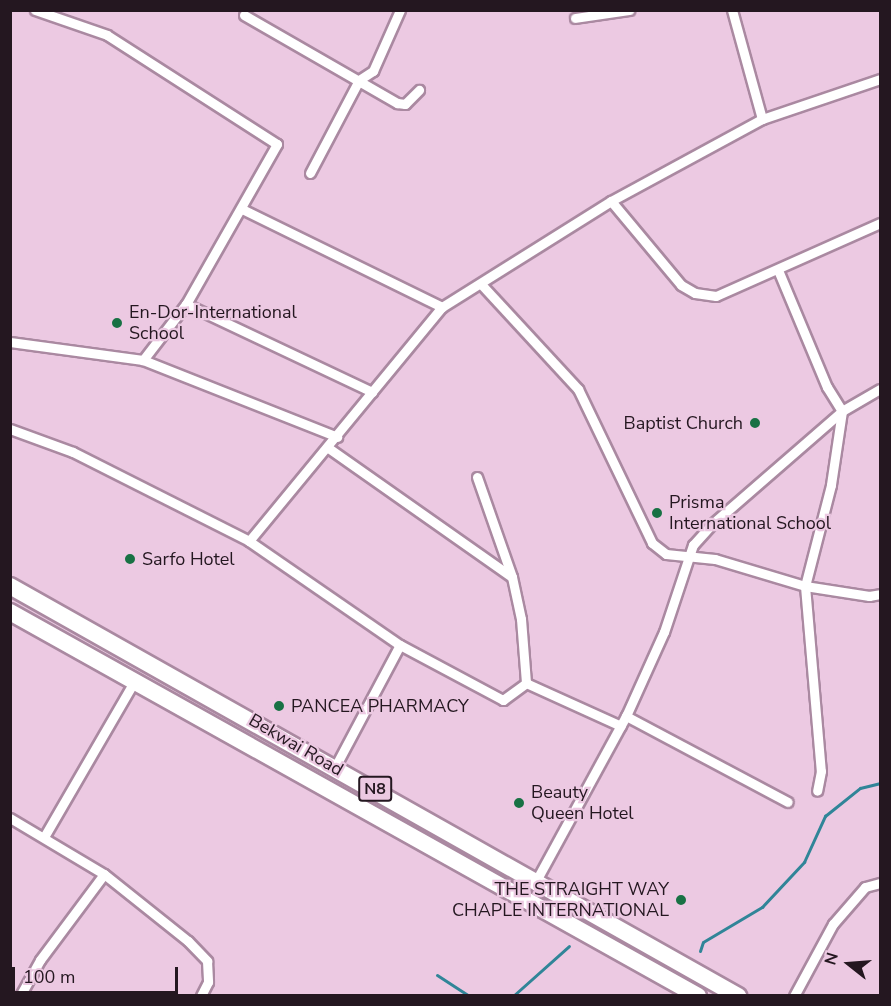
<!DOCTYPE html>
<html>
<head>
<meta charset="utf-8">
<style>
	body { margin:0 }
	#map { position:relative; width:891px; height:1006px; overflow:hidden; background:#ecc9e2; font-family:"Nunito Sans",sans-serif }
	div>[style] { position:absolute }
	.stream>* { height:3px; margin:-1.5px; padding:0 1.5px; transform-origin:1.5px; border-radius:1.5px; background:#308598 }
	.roads { filter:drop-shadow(2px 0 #aa89a1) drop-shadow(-2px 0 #aa89a1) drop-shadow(0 2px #aa89a1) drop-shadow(0 -2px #aa89a1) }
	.street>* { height:9px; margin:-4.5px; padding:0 4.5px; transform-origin:4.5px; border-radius:4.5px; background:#fff }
	.highway>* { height:16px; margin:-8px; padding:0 8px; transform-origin:8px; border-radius:8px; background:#fff }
	.dots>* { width:16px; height:16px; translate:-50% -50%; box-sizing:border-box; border:3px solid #ecc9e2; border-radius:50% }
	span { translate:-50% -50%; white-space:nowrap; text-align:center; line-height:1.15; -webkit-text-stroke:4.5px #ecc9e2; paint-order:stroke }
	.shield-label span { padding:2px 4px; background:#ecc9e2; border:2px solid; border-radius:4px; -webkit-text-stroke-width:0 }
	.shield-label { font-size:16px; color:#241720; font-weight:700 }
	.poi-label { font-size:18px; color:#241720 }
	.left { translate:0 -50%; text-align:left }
	.right { translate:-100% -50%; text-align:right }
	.street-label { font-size:18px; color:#241720 }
	.frame { position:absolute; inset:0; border:12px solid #241720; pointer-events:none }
	.north { position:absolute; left:819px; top:934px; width:60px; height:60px; -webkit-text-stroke:4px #ecc9e2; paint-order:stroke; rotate:287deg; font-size:16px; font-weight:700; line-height:24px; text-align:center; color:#241720 }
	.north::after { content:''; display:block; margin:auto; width:21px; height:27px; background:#241720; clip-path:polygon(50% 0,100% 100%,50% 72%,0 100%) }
	.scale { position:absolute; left:12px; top:967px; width:166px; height:27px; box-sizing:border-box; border:3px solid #241720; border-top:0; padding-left:8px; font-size:18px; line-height:21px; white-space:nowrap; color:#241720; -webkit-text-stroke:4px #ecc9e2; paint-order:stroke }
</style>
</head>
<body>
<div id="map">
	<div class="stream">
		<i style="left:700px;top:951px;width:9px;rotate:-72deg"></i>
		<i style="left:703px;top:942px;width:69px;rotate:-30.7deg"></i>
		<i style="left:762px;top:907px;width:62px;rotate:-47deg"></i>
		<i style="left:804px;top:862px;width:51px;rotate:-65.5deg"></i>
		<i style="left:825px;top:816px;width:45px;rotate:-38.7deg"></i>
		<i style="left:860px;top:788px;width:21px;rotate:-14deg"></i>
		<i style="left:437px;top:975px;width:38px;rotate:33deg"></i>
		<i style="left:513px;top:996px;width:75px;rotate:-41.8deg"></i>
	</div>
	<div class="roads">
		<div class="street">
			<i style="left:35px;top:10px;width:76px;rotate:19.1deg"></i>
			<i style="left:107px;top:35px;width:202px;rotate:32.7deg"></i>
			<i style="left:277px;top:144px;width:184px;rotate:119.6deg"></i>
			<i style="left:186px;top:304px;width:71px;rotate:127.5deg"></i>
			<i style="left:732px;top:10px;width:113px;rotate:74.6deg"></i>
			<i style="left:244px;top:15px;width:177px;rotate:29.9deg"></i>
			<i style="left:397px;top:103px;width:8px;rotate:7deg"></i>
			<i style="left:405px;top:104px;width:20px;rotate:-45deg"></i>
			<i style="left:575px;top:18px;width:55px;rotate:-8.4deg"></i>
			<i style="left:310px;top:173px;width:105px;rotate:-62.2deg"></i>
			<i style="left:359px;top:80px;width:17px;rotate:-33deg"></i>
			<i style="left:373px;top:71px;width:67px;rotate:-66.1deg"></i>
			<i style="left:611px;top:201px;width:109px;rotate:50.2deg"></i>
			<i style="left:681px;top:285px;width:16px;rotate:30deg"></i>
			<i style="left:695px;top:293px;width:21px;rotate:8deg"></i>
			<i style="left:716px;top:296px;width:180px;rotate:-24deg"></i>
			<i style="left:242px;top:209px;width:223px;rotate:26.1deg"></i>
			<i style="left:778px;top:270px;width:127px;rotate:67.3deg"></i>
			<i style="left:827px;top:387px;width:28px;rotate:58deg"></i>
			<i style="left:842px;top:411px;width:75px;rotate:98.5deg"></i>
			<i style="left:831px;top:485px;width:104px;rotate:104.4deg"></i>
			<i style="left:805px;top:586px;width:186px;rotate:85.1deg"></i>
			<i style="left:821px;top:771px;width:20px;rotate:101deg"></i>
			<i style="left:481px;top:284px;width:143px;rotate:47.3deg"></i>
			<i style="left:578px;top:389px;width:171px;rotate:64.3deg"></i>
			<i style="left:652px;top:543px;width:18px;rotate:38deg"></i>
			<i style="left:666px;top:554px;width:49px;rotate:5.8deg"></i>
			<i style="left:715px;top:559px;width:94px;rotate:16.7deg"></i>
			<i style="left:805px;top:586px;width:65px;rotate:8.9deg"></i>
			<i style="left:869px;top:596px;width:11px;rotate:-10deg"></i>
			<i style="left:186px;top:304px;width:206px;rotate:25.3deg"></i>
			<i style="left:10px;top:342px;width:134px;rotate:7.7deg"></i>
			<i style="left:143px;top:360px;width:209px;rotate:21.6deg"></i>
			<i style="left:10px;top:429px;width:67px;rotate:20.1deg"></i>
			<i style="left:73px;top:452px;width:197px;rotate:26.8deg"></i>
			<i style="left:249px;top:541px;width:183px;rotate:34.6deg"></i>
			<i style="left:400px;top:645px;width:117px;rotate:28.1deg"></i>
			<i style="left:503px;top:700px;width:29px;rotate:-36deg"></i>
			<i style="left:327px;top:447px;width:226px;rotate:35.1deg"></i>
			<i style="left:477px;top:477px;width:106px;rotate:70.7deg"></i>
			<i style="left:512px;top:577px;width:43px;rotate:77.9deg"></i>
			<i style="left:521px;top:619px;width:64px;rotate:85.5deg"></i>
			<i style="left:249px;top:541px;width:303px;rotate:-50.5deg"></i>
			<i style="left:442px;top:307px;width:199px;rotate:-32.1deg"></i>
			<i style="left:611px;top:201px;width:172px;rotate:-28.5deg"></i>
			<i style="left:762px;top:119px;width:125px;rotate:-18.7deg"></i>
			<i style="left:526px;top:683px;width:104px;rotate:24.4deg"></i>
			<i style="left:626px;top:716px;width:183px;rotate:28deg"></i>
			<i style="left:335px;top:767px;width:138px;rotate:-62deg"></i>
			<i style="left:10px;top:818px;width:109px;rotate:30.8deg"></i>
			<i style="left:104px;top:874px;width:107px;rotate:38.6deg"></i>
			<i style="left:188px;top:941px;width:28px;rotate:46deg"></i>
			<i style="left:207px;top:961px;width:21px;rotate:87deg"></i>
			<i style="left:208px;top:982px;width:16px;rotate:117deg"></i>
			<i style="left:44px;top:837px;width:181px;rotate:-59.9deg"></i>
			<i style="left:536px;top:881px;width:188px;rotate:-61.4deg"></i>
			<i style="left:626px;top:716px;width:92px;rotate:-65.7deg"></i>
			<i style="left:664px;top:632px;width:92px;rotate:-71.6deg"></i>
			<i style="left:693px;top:545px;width:27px;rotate:-48deg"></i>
			<i style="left:711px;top:525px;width:174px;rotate:-41deg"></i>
			<i style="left:842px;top:411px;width:44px;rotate:-30.1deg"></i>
			<i style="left:20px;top:996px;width:41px;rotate:-60.9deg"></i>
			<i style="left:40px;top:960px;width:107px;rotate:-53.3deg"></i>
			<i style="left:794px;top:996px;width:82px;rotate:-61.6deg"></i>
			<i style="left:833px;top:924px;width:49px;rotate:-49.1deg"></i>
			<i style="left:865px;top:887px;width:16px;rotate:-15deg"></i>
		</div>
		<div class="highway">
			<i style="left:10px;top:586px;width:836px;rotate:29.39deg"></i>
			<i style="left:10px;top:612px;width:788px;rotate:29.17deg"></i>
		</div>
	</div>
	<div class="dots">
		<i style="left:117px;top:323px;background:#187144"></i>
		<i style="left:755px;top:423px;background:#187144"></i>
		<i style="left:657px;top:513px;background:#187144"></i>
		<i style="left:130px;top:559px;background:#187144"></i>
		<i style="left:279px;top:706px;background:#187144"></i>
		<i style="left:519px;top:803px;background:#187144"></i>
		<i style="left:681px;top:900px;background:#187144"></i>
	</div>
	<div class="shield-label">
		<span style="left:375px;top:789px">N8</span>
	</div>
	<div class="poi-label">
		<span class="left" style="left:129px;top:323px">En-Dor-International<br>School</span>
		<span class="right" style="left:743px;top:423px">Baptist Church</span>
		<span class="left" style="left:669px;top:513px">Prisma<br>International School</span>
		<span class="left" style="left:142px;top:559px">Sarfo Hotel</span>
		<span class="left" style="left:291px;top:706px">PANCEA PHARMACY</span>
		<span class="left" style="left:531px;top:803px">Beauty<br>Queen Hotel</span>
		<span class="right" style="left:669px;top:900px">THE STRAIGHT WAY<br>CHAPLE INTERNATIONAL</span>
	</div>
	<div class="street-label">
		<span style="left:296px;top:745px;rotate:30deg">Bekwai Road</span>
	</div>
	<div class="frame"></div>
	<div class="north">N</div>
	<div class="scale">100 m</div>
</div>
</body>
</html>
